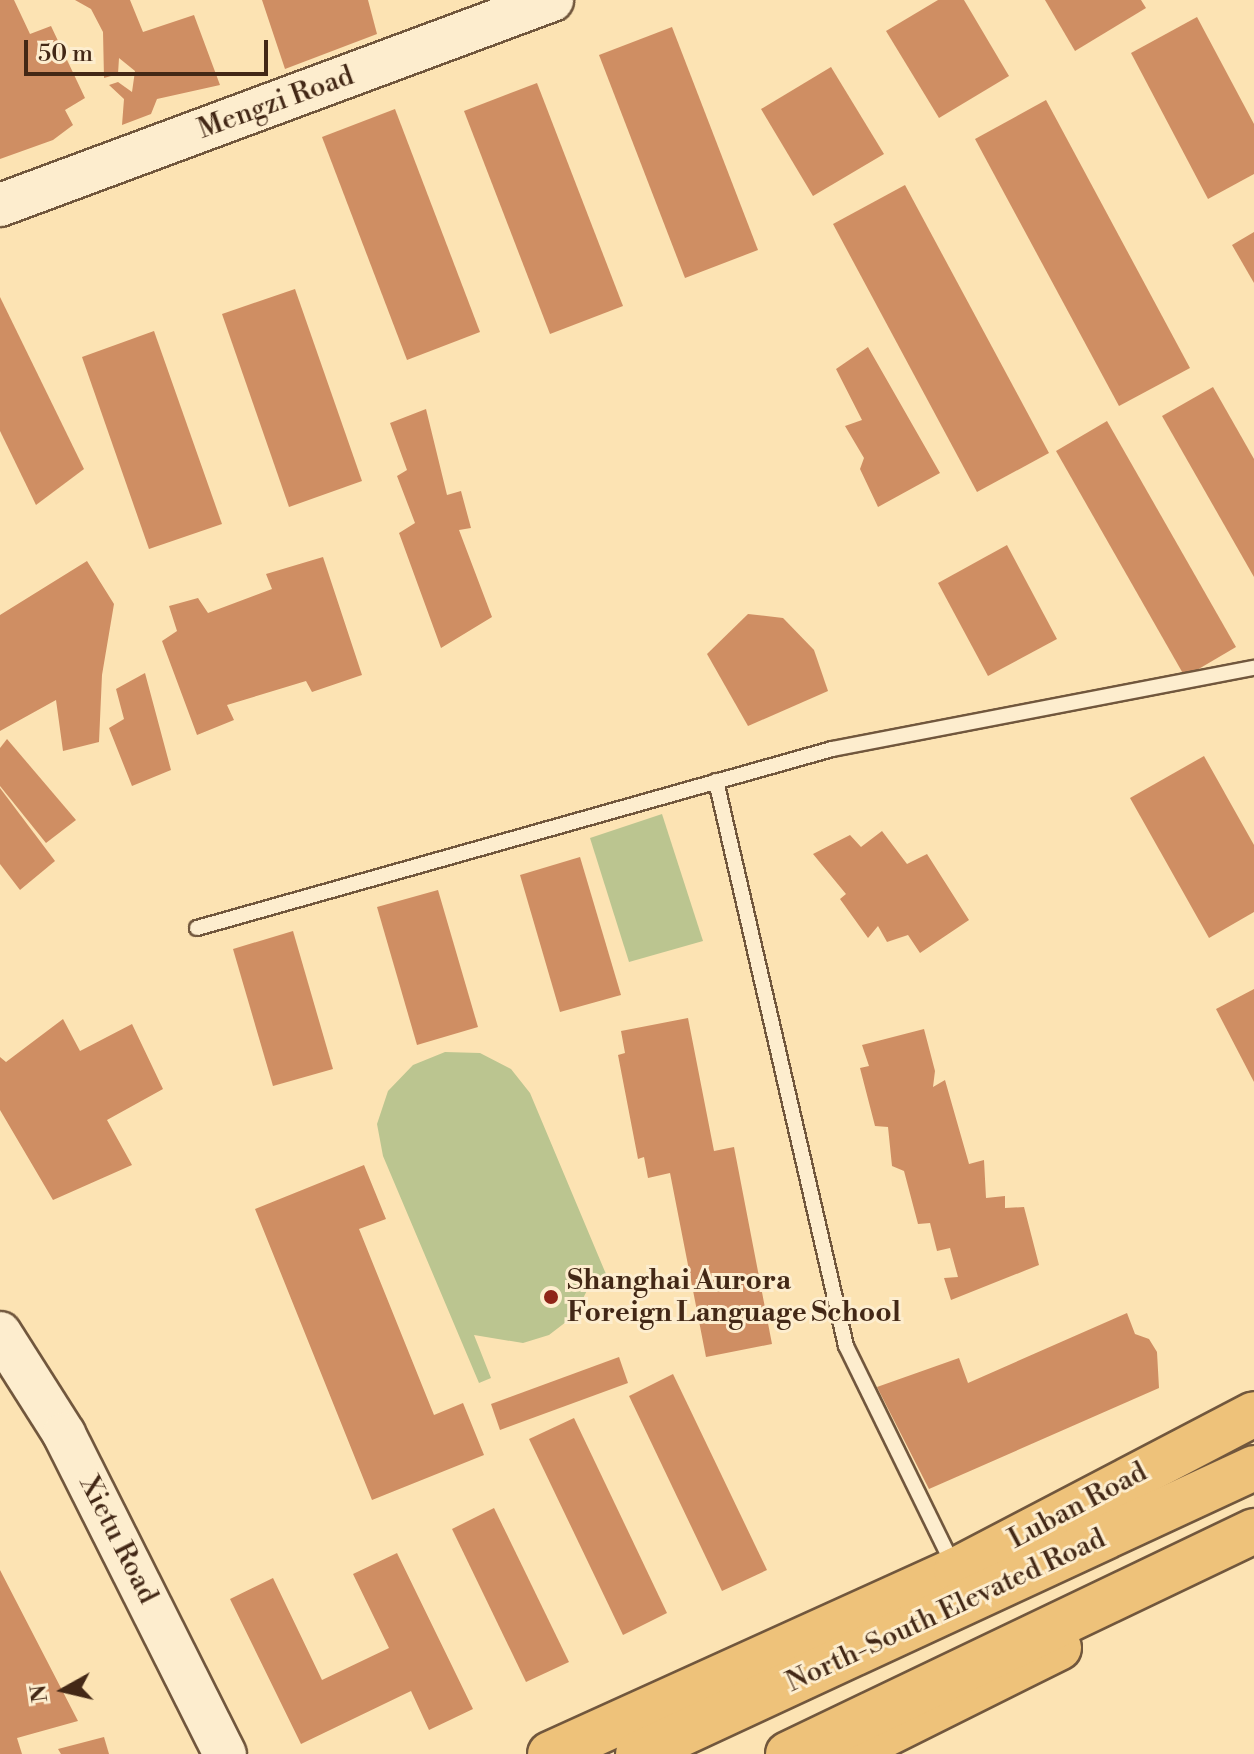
<!DOCTYPE html>
<html>
<head>
<meta charset="utf-8">
<style>
	body { margin:0 }
	#map { position:relative; width:1254px; height:1754px; overflow:hidden; background:#fce3b3; font-family:"Libre Bodoni",serif }
	div>[style] { position:absolute }
	.green>* { inset:0; background:#bbc590 }
	.building>* { inset:0; background:#cf8e63 }
	.roads { filter:drop-shadow(2px 0 #71573d) drop-shadow(-2px 0 #71573d) drop-shadow(0 2px #71573d) drop-shadow(0 -2px #71573d) }
	.lane>* { height:14px; margin:-7px; padding:0 7px; transform-origin:7px; border-radius:7px; background:#fdedce }
	.secondary>* { height:42px; margin:-21px; padding:0 21px; transform-origin:21px; border-radius:21px; background:#fdedce }
	.primary>* { height:44px; margin:-22px; padding:0 22px; transform-origin:22px; border-radius:22px; background:#eec27a }
	.highway>* { height:44px; margin:-22px; padding:0 22px; transform-origin:22px; border-radius:22px; background:#eec27a }
	.dots>* { width:22px; height:22px; translate:-50% -50%; box-sizing:border-box; border:4px solid #fdedce; border-radius:50% }
	span { translate:-50% -50%; white-space:nowrap; text-align:center; line-height:1.15; -webkit-text-stroke:6px #fdedce; paint-order:stroke }
	.street-label { font-size:28px; color:#432816 }
	.poi-label { font-size:28px; color:#432816; font-weight:700 }
	.left { translate:0 -50%; text-align:left }
	.north { position:absolute; left:24px; top:1650px; width:80px; height:80px; -webkit-text-stroke:6px #fdedce; paint-order:stroke; rotate:262deg; font-size:22px; font-weight:700; line-height:32px; text-align:center; color:#432816 }
	.north::after { content:''; display:block; margin:auto; width:28px; height:36px; background:#432816; clip-path:polygon(50% 0,100% 100%,50% 72%,0 100%) }
	.scale { position:absolute; left:24px; top:40px; width:244px; height:36px; box-sizing:border-box; border:4px solid #432816; border-top:0; padding-left:10px; font-size:24px; line-height:28px; white-space:nowrap; color:#432816; -webkit-text-stroke:6px #fdedce; paint-order:stroke }
</style>
</head>
<body>
<div id="map">
	<div class="green">
		<i style="clip-path:polygon(662px 814px,703px 941px,629px 962px,590px 838px)"></i>
		<i style="clip-path:polygon(445px 1052px,480px 1053px,511px 1069px,530px 1093px,611px 1286px,599px 1291px,593px 1278px,575px 1315px,549px 1335px,523px 1343px,474px 1335px,491px 1378px,479px 1383px,383px 1156px,377px 1124px,388px 1091px,413px 1065px)"></i>
	</div>
	<div class="building">
		<i style="clip-path:polygon(0 0,14px 0,30px 34px,51px 26px,85px 98px,65px 110px,73px 125px,53px 140px,0 159px)"></i>
		<i style="clip-path:polygon(75px 0,130px 0,143px 32px,194px 15px,220px 85px,157px 99px,151px 114px,122px 125px,124px 99px,109px 85px,118px 82px,132px 92px,135px 71px,119px 58px,118px 74px,104px 78px,103px 32px,91px 9px)"></i>
		<i style="clip-path:polygon(262px 0,368px 0,377px 34px,285px 69px)"></i>
		<i style="clip-path:polygon(938px 0,964px 0,1009px 76px,939px 118px,886px 31px)"></i>
		<i style="clip-path:polygon(1045px 0,1141px 0,1146px 8px,1075px 51px)"></i>
		<i style="clip-path:polygon(1197px 17px,1254px 124px,1254px 174px,1208px 199px,1131px 53px)"></i>
		<i style="clip-path:polygon(672px 27px,758px 250px,685px 278px,599px 55px)"></i>
		<i style="clip-path:polygon(831px 67px,884px 154px,813px 196px,761px 109px)"></i>
		<i style="clip-path:polygon(537px 83px,623px 306px,550px 334px,464px 111px)"></i>
		<i style="clip-path:polygon(1046px 100px,1190px 368px,1119px 406px,975px 139px)"></i>
		<i style="clip-path:polygon(395px 109px,480px 332px,407px 360px,322px 137px)"></i>
		<i style="clip-path:polygon(905px 185px,1049px 453px,977px 492px,833px 224px)"></i>
		<i style="clip-path:polygon(1254px 232px,1254px 283px,1232px 245px)"></i>
		<i style="clip-path:polygon(295px 289px,362px 481px,289px 507px,222px 314px)"></i>
		<i style="clip-path:polygon(0 297px,84px 469px,36px 505px,0 431px)"></i>
		<i style="clip-path:polygon(154px 331px,222px 524px,149px 549px,82px 357px)"></i>
		<i style="clip-path:polygon(868px 347px,940px 473px,878px 507px,860px 469px,864px 458px,845px 426px,862px 420px,836px 369px)"></i>
		<i style="clip-path:polygon(1213px 387px,1254px 459px,1254px 577px,1162px 416px)"></i>
		<i style="clip-path:polygon(426px 409px,447px 495px,461px 491px,471px 528px,459px 530px,492px 617px,441px 648px,399px 533px,415px 523px,397px 476px,407px 470px,390px 423px)"></i>
		<i style="clip-path:polygon(1107px 421px,1236px 647px,1185px 677px,1056px 451px)"></i>
		<i style="clip-path:polygon(1007px 545px,1057px 639px,988px 676px,938px 583px)"></i>
		<i style="clip-path:polygon(323px 557px,362px 675px,312px 692px,306px 681px,227px 705px,234px 720px,197px 735px,162px 641px,177px 631px,169px 606px,198px 598px,208px 613px,272px 589px,266px 574px)"></i>
		<i style="clip-path:polygon(87px 561px,114px 604px,102px 675px,99px 742px,63px 751px,56px 700px,0 731px,0 615px)"></i>
		<i style="clip-path:polygon(748px 614px,783px 618px,814px 650px,828px 691px,748px 726px,707px 654px)"></i>
		<i style="clip-path:polygon(145px 673px,171px 770px,132px 786px,109px 728px,124px 719px,116px 689px)"></i>
		<i style="clip-path:polygon(7px 739px,76px 820px,46px 843px,0 786px,0 748px)"></i>
		<i style="clip-path:polygon(1204px 756px,1254px 845px,1254px 912px,1209px 938px,1130px 798px)"></i>
		<i style="clip-path:polygon(0 788px,55px 861px,20px 890px,0 864px)"></i>
		<i style="clip-path:polygon(882px 831px,907px 864px,927px 854px,969px 920px,920px 953px,908px 935px,887px 942px,878px 926px,868px 938px,840px 899px,846px 894px,813px 854px,850px 835px,861px 847px)"></i>
		<i style="clip-path:polygon(580px 857px,621px 995px,560px 1012px,520px 875px)"></i>
		<i style="clip-path:polygon(438px 890px,478px 1027px,417px 1045px,377px 907px)"></i>
		<i style="clip-path:polygon(293px 931px,333px 1069px,273px 1086px,233px 949px)"></i>
		<i style="clip-path:polygon(1254px 989px,1254px 1082px,1216px 1009px)"></i>
		<i style="clip-path:polygon(688px 1018px,714px 1151px,734px 1147px,772px 1344px,706px 1357px,670px 1173px,648px 1178px,644px 1157px,638px 1159px,618px 1055px,625px 1053px,621px 1031px)"></i>
		<i style="clip-path:polygon(63px 1019px,80px 1051px,132px 1024px,163px 1089px,107px 1120px,132px 1165px,53px 1200px,0 1110px,0 1057px,6px 1062px)"></i>
		<i style="clip-path:polygon(924px 1029px,935px 1071px,933px 1087px,945px 1080px,969px 1164px,984px 1160px,986px 1198px,1005px 1196px,1005px 1208px,1024px 1207px,1039px 1265px,951px 1300px,944px 1278px,958px 1277px,950px 1248px,937px 1251px,930px 1223px,918px 1224px,904px 1171px,892px 1166px,888px 1127px,875px 1126px,860px 1068px,869px 1066px,862px 1045px)"></i>
		<i style="clip-path:polygon(364px 1165px,386px 1219px,359px 1229px,434px 1415px,463px 1403px,484px 1455px,372px 1500px,255px 1209px)"></i>
		<i style="clip-path:polygon(1127px 1313px,1135px 1334px,1149px 1339px,1157px 1352px,1159px 1388px,929px 1489px,877px 1387px,959px 1358px,968px 1383px)"></i>
		<i style="clip-path:polygon(619px 1357px,628px 1383px,500px 1430px,491px 1404px)"></i>
		<i style="clip-path:polygon(673px 1374px,767px 1570px,722px 1591px,629px 1396px)"></i>
		<i style="clip-path:polygon(574px 1418px,667px 1613px,623px 1635px,529px 1439px)"></i>
		<i style="clip-path:polygon(494px 1508px,569px 1662px,526px 1682px,452px 1529px)"></i>
		<i style="clip-path:polygon(397px 1553px,473px 1709px,429px 1730px,411px 1691px,301px 1744px,230px 1599px,273px 1578px,322px 1680px,389px 1648px,353px 1574px)"></i>
		<i style="clip-path:polygon(0 1570px,78px 1721px,17px 1738px,22px 1754px,0 1754px)"></i>
		<i style="clip-path:polygon(104px 1737px,109px 1754px,61px 1754px,58px 1749px)"></i>
	</div>
	<div class="roads">
		<div class="lane">
			<i style="left:716px;top:781px;width:580px;rotate:77.04deg"></i>
			<i style="left:846px;top:1346px;width:245px;rotate:63.9deg"></i>
			<i style="left:197px;top:928px;width:660px;rotate:-15.74deg"></i>
			<i style="left:832px;top:749px;width:430px;rotate:-10.9deg"></i>
		</div>
		<div class="secondary">
			<i style="left:0;top:205px;width:589px;rotate:-20.37deg"></i>
			<i style="left:0;top:1333px;width:120px;rotate:57.6deg"></i>
			<i style="left:64px;top:1434px;width:358px;rotate:63.3deg"></i>
		</div>
		<div class="primary">
			<i style="left:550px;top:1754px;width:446px;rotate:-24.4deg"></i>
			<i style="left:956px;top:1570px;width:336px;rotate:-27.6deg"></i>
			<i style="left:846px;top:1754px;width:238px;rotate:-26.5deg"></i>
		</div>
		<div class="highway">
			<i style="left:638px;top:1754px;width:679px;rotate:-24.9deg"></i>
			<i style="left:788px;top:1754px;width:517px;rotate:-25.57deg"></i>
		</div>
	</div>
	<div class="dots">
		<i style="left:551px;top:1297px;background:#8f2418"></i>
	</div>
	<div class="street-label">
		<span style="left:276px;top:103px;rotate:-20deg">Mengzi Road</span>
		<span style="left:1078px;top:1506px;rotate:-28deg">Luban Road</span>
		<span style="left:118px;top:1540px;rotate:63deg">Xietu Road</span>
		<span style="left:946px;top:1611px;rotate:-25deg">North-South Elevated Road</span>
	</div>
	<div class="poi-label">
		<span class="left" style="left:567px;top:1297px">Shanghai Aurora<br>Foreign Language School</span>
	</div>
	<div class="north">N</div>
	<div class="scale">50 m</div>
</div>
</body>
</html>
